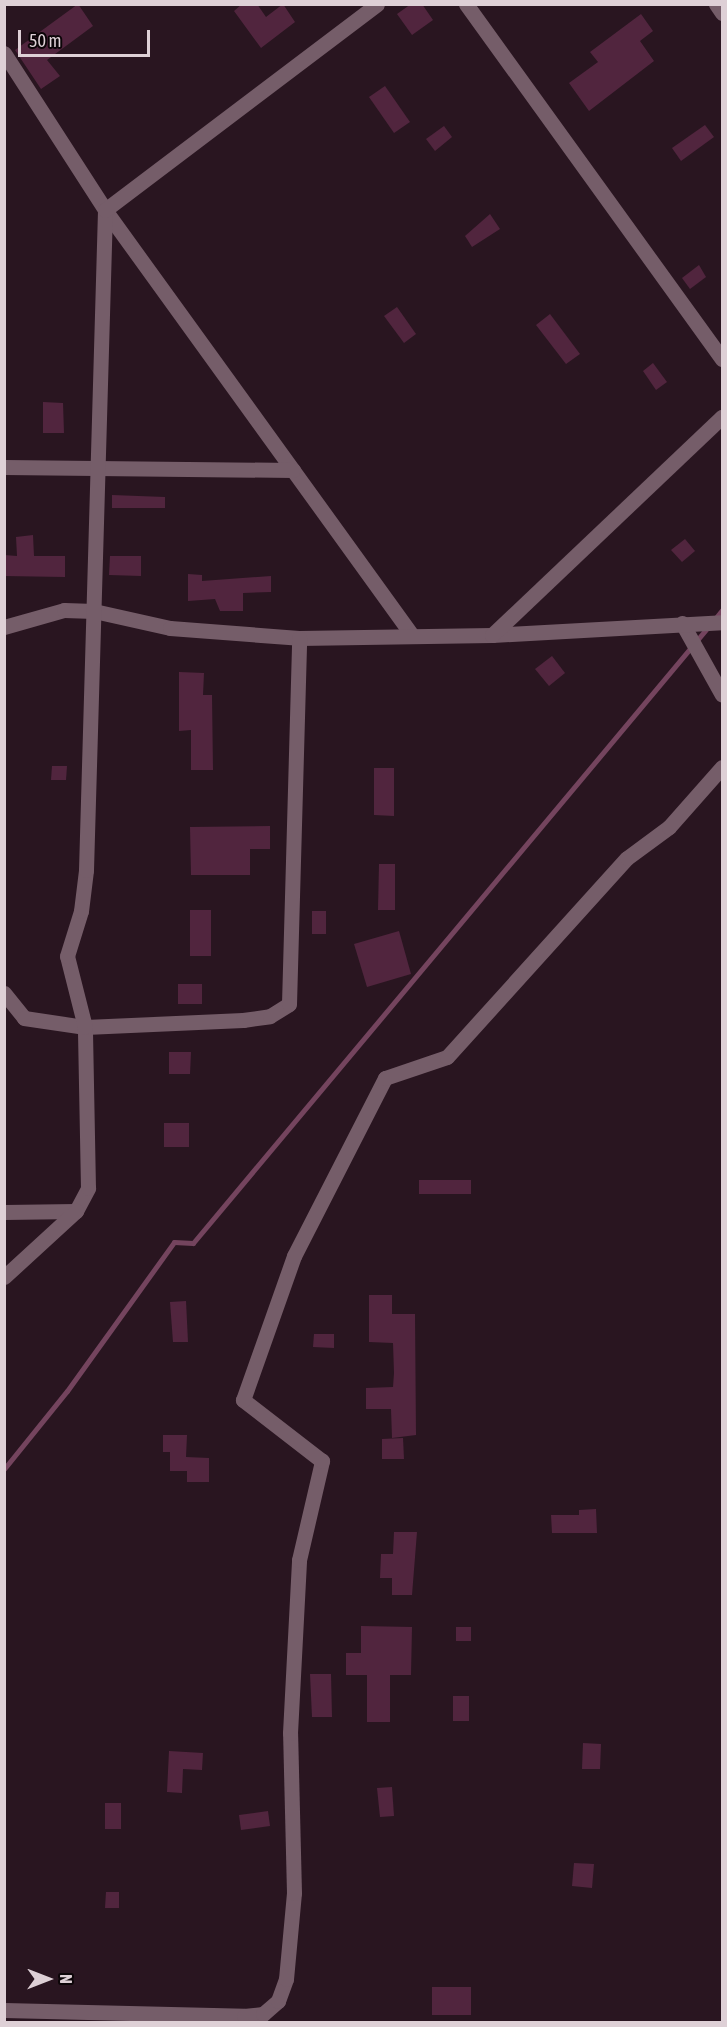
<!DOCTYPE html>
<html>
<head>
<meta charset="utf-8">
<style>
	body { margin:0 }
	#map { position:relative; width:727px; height:2027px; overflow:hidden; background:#291520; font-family:"Asap Condensed",sans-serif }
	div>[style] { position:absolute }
	.stream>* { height:5px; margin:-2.5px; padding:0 2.5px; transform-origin:2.5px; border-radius:2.5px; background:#74445e }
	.building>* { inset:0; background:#51253e }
	.minor>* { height:15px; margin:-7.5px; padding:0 7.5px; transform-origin:7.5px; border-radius:7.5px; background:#755d69 }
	span { translate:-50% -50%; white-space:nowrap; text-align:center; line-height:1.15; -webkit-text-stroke:4.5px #0c0508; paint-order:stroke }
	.frame { position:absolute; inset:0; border:6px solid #ded0d6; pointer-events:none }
	.north { position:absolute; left:18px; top:1949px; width:60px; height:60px; -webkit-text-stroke:4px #0c0508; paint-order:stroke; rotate:90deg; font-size:16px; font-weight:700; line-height:24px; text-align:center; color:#ded0d6 }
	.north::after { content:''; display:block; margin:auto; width:21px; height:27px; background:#ded0d6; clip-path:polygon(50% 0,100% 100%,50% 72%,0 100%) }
	.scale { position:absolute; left:18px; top:30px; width:132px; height:27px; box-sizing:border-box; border:3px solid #ded0d6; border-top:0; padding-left:8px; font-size:18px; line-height:21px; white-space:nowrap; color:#ded0d6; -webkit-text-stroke:4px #0c0508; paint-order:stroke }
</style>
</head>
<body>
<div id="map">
	<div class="stream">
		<i style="left:714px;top:620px;width:13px;rotate:-51deg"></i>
		<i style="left:4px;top:1469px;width:100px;rotate:-51.1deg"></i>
		<i style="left:67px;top:1391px;width:183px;rotate:-54.3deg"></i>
		<i style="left:174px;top:1242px;width:19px;rotate:3deg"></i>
		<i style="left:193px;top:1243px;width:803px;rotate:-50.1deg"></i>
	</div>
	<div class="building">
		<i style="clip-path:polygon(78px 4px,93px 26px,47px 60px,60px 76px,41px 89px,15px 50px)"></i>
		<i style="clip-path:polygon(242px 4px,257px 4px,266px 17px,283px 4px,295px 22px,261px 48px,234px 11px)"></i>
		<i style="clip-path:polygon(411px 4px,422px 4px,433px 20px,412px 35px,397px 14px)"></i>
		<i style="clip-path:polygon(641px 14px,653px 31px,640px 41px,654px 61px,589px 111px,569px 83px,598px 62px,590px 52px)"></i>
		<i style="clip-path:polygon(385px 86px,410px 122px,394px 133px,369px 97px)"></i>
		<i style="clip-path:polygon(705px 125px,714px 137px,681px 161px,672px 148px)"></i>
		<i style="clip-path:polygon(444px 126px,452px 137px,435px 151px,426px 139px)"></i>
		<i style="clip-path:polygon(490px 214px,500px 229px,472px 247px,465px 236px)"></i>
		<i style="clip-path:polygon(699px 265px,706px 277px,690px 289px,682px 278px)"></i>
		<i style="clip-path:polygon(397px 307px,416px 334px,404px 343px,384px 316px)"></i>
		<i style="clip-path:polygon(550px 314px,580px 354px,566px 364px,536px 325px)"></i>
		<i style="clip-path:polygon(653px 363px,667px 382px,656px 390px,643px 371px)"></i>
		<i style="clip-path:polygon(43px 402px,63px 403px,64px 433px,43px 433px)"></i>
		<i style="clip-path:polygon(112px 495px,165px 497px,165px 508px,112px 508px)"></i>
		<i style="clip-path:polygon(33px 535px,34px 556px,65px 556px,65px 577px,4px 576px,4px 555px,17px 556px,16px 537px)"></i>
		<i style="clip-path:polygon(685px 539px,695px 551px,682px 562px,671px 550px)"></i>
		<i style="clip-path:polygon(110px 556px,141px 556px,141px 576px,109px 575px)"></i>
		<i style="clip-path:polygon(188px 574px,202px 575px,202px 581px,271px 576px,271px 592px,243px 593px,243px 611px,220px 611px,215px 599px,188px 601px)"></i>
		<i style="clip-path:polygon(552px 656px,565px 673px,549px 686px,535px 669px)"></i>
		<i style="clip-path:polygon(179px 672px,204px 673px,203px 695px,212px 695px,213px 770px,191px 770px,191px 730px,179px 731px)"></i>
		<i style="clip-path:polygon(52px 766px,67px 766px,66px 780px,51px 780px)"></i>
		<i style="clip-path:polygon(374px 768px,394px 768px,394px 816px,374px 815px)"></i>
		<i style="clip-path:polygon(270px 826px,270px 849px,250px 849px,250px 875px,191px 875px,190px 827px)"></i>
		<i style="clip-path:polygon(379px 864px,395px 864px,395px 910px,378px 910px)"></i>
		<i style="clip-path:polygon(190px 910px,211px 910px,211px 956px,190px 956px)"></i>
		<i style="clip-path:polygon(312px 911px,326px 911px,326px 934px,312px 934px)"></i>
		<i style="clip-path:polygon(399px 931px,411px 974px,367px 987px,354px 944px)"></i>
		<i style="clip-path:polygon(178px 984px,202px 984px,202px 1004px,178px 1004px)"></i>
		<i style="clip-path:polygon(169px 1052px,191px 1052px,190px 1074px,169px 1074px)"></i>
		<i style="clip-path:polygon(164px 1123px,189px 1123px,189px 1147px,164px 1147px)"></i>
		<i style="clip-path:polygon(419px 1180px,471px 1180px,471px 1194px,419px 1194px)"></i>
		<i style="clip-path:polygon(369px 1295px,392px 1295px,392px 1314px,415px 1314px,416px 1435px,392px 1438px,391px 1409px,366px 1409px,366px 1388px,393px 1387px,394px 1373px,393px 1343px,369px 1342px)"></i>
		<i style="clip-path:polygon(186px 1301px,188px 1342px,173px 1342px,170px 1302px)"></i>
		<i style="clip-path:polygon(314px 1334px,334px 1334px,334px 1348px,313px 1347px)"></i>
		<i style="clip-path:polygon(163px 1435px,187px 1435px,186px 1457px,209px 1458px,209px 1482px,187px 1482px,187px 1471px,170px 1471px,170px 1452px,163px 1452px)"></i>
		<i style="clip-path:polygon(403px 1438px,404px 1459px,382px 1459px,382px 1439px)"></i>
		<i style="clip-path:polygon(596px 1509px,597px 1533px,552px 1533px,551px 1515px,579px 1515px,579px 1510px)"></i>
		<i style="clip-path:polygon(394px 1532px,417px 1532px,412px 1595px,392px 1595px,392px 1578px,380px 1578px,381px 1554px,393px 1554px)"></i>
		<i style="clip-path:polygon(361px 1626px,412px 1627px,411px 1675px,390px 1675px,390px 1722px,367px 1722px,367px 1675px,346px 1675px,346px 1653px,361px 1653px)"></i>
		<i style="clip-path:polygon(456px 1627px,471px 1627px,471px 1641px,456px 1641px)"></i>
		<i style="clip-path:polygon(310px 1674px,331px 1674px,332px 1717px,312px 1717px)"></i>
		<i style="clip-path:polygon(453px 1696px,469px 1696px,469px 1721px,453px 1721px)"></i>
		<i style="clip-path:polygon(583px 1743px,601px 1744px,600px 1769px,582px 1769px)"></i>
		<i style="clip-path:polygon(169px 1751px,203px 1753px,202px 1770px,183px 1769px,182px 1793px,167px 1792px)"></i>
		<i style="clip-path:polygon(392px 1787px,394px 1816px,380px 1817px,377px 1788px)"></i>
		<i style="clip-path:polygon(105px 1803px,121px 1803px,121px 1829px,105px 1829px)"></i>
		<i style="clip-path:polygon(268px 1811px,270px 1826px,241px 1830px,239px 1815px)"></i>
		<i style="clip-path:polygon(574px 1863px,594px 1864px,592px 1888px,572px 1886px)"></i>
		<i style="clip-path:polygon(106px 1892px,119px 1892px,119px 1908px,105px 1908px)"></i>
		<i style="clip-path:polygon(432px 1987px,471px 1987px,471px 2015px,432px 2015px)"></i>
	</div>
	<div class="minor">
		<i style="left:466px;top:4px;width:438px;rotate:54.2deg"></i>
		<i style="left:716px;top:4px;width:11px;rotate:56deg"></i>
		<i style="left:4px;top:53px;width:187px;rotate:57.2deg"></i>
		<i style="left:105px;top:210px;width:524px;rotate:54.16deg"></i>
		<i style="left:4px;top:467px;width:289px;rotate:0.6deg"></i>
		<i style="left:682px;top:623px;width:82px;rotate:60.9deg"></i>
		<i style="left:4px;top:627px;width:62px;rotate:-15.8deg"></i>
		<i style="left:64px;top:610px;width:30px;rotate:2deg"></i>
		<i style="left:94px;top:611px;width:78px;rotate:12.6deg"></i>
		<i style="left:170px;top:628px;width:129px;rotate:4.4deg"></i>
		<i style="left:299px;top:638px;width:193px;rotate:-0.9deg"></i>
		<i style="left:492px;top:635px;width:230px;rotate:-3.2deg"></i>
		<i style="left:492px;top:635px;width:317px;rotate:-43.5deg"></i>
		<i style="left:4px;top:993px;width:32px;rotate:51deg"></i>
		<i style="left:24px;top:1018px;width:62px;rotate:8.4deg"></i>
		<i style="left:85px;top:1027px;width:158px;rotate:-2.5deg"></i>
		<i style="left:243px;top:1020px;width:27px;rotate:-8deg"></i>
		<i style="left:270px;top:1016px;width:22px;rotate:-32deg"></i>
		<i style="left:289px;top:1004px;width:366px;rotate:-88.4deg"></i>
		<i style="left:4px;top:1212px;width:72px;rotate:-0.8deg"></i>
		<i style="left:76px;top:1211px;width:26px;rotate:-62deg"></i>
		<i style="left:88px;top:1188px;width:161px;rotate:-91.1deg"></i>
		<i style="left:85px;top:1027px;width:73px;rotate:-104.2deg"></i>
		<i style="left:67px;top:956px;width:47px;rotate:-72.7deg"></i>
		<i style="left:81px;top:911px;width:41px;rotate:-83deg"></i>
		<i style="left:86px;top:870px;width:660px;rotate:-88.35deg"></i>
		<i style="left:105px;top:210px;width:341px;rotate:-37.1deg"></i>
		<i style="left:4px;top:1277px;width:98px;rotate:-42.5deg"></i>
		<i style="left:4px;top:2010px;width:240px;rotate:1.4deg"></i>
		<i style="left:244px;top:2016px;width:19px;rotate:-6deg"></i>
		<i style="left:263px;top:2014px;width:20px;rotate:-41deg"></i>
		<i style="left:278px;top:2001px;width:23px;rotate:-70deg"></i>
		<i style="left:286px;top:1979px;width:86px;rotate:-84.7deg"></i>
		<i style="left:294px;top:1893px;width:160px;rotate:-91.4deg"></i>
		<i style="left:290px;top:1733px;width:173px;rotate:-87deg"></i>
		<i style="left:299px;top:1560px;width:102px;rotate:-76.9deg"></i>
		<i style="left:322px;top:1461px;width:100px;rotate:-142.3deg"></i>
		<i style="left:243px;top:1400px;width:153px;rotate:-70.5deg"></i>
		<i style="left:294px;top:1256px;width:200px;rotate:-62.9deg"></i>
		<i style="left:385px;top:1078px;width:65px;rotate:-18.7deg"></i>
		<i style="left:447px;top:1057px;width:268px;rotate:-47.9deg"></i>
		<i style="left:627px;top:858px;width:52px;rotate:-36.4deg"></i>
		<i style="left:669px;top:827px;width:80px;rotate:-48.5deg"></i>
	</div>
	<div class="frame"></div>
	<div class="north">N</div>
	<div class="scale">50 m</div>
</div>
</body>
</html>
